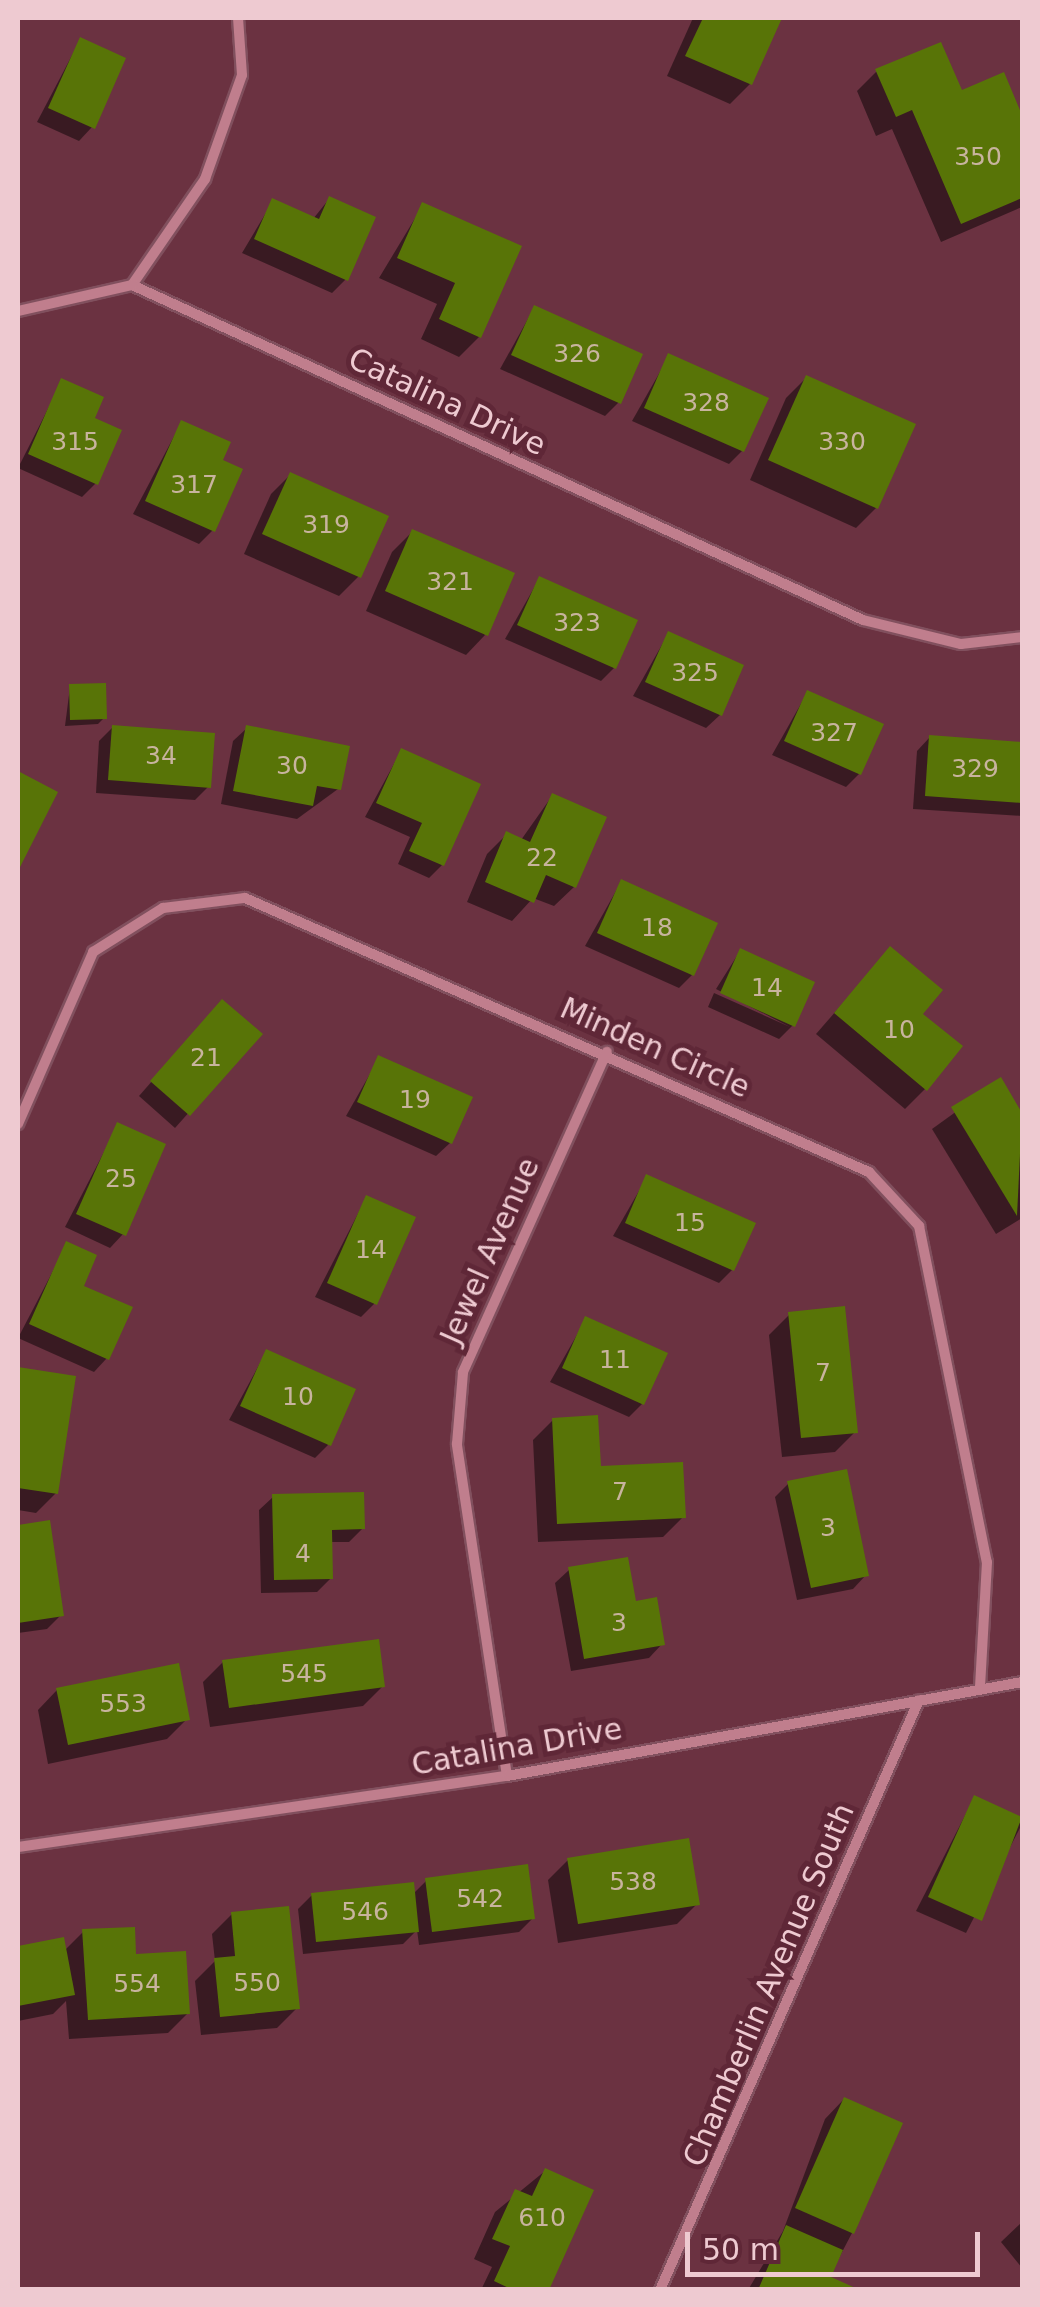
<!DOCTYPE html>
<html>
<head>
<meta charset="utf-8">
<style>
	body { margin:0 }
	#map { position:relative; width:1040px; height:2307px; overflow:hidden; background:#6b3241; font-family:"DejaVu Sans",sans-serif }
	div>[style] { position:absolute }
	.shadow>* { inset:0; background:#0007 }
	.building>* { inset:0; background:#587407 }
	.roads { filter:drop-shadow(2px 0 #81505e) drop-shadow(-2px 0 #81505e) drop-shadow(0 2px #81505e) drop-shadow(0 -2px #81505e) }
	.minor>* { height:10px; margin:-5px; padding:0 5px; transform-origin:5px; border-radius:5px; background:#c07e8d }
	span { translate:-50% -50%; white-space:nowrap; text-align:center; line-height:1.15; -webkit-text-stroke:10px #5f2737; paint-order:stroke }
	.number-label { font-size:25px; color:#c8b49e }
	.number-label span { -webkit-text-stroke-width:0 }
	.street-label { font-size:30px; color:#eecad1 }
	.frame { position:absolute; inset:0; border:20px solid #eecad1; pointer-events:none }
	.scale { position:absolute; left:685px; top:2232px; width:295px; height:45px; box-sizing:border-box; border:5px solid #eecad1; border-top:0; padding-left:12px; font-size:30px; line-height:35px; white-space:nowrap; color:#eecad1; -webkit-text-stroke:8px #5f2737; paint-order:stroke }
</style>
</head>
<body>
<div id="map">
	<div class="shadow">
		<i style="clip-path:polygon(693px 18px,779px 18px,750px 84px,730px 104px,667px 76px)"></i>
		<i style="clip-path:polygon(80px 40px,92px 127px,79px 141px,37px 122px)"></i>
		<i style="clip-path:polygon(877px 71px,960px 94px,1003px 75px,1022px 122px,1022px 207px,941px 242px,892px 129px,876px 136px,857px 91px)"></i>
		<i style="clip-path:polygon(329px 199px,346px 279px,332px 293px,242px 253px,273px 201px,313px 219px)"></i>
		<i style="clip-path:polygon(423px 205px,479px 337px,459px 357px,421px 339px,437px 304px,379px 278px)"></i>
		<i style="clip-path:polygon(534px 308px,619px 402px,605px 416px,500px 369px)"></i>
		<i style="clip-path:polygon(669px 356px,742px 451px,729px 464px,632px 421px)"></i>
		<i style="clip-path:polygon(806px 378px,876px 508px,856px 528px,750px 480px,786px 398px)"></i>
		<i style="clip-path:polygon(62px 381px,91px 419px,96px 483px,82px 497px,18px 468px)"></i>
		<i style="clip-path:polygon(181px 423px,220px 461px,213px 530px,199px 544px,133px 514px)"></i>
		<i style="clip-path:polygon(290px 475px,359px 576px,339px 596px,244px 554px,271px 494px)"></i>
		<i style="clip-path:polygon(412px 532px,485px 635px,466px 655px,366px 611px,392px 552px)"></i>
		<i style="clip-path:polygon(539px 579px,614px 668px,601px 681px,505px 639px)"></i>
		<i style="clip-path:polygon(668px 634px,720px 715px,706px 728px,633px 696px)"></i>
		<i style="clip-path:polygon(70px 687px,104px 718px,98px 724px,65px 726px)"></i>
		<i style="clip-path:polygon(807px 693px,859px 774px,846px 787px,772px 755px)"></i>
		<i style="clip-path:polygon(113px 727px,208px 787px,195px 800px,96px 793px,99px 741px)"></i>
		<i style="clip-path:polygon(247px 728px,338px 789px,297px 819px,221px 804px,233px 741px)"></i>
		<i style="clip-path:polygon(930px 737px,1022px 745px,1022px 816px,913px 809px,917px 751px)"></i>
		<i style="clip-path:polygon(401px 751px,442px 865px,429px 878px,398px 864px,410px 837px,365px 817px)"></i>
		<i style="clip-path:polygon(552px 796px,574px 887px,554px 906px,533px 898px,512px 921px,467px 902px,487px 854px,507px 834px,521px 840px)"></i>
		<i style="clip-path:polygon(621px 882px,692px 975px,679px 988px,585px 946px)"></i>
		<i style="clip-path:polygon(890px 949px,920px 1014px,925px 1089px,905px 1109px,816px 1034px)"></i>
		<i style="clip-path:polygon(740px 951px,793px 1025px,779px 1039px,708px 1007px,714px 993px,790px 1027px,716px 989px)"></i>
		<i style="clip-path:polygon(209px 1016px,259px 1034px,175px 1128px,139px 1096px)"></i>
		<i style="clip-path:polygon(379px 1058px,450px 1143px,436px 1156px,346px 1116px)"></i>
		<i style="clip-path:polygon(1000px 1080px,1022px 1118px,1022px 1218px,996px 1234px,932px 1129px)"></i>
		<i style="clip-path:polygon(118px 1125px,123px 1234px,110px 1248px,65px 1227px)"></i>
		<i style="clip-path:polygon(647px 1177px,732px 1270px,719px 1283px,613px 1236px)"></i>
		<i style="clip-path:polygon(366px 1198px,374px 1304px,361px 1317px,315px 1297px)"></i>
		<i style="clip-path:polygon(67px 1244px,107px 1358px,94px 1372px,18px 1338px)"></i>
		<i style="clip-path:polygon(789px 1315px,855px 1432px,835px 1452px,782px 1457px,769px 1335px)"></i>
		<i style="clip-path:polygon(586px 1319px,642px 1404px,629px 1417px,550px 1382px)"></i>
		<i style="clip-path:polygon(266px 1352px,328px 1445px,315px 1458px,229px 1420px)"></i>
		<i style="clip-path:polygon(19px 1369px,56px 1493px,36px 1513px,18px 1510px)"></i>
		<i style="clip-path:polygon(553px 1420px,599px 1468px,683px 1517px,663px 1537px,538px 1542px,533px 1440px)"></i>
		<i style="clip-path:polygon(789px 1483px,866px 1575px,853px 1589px,797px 1600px,775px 1497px)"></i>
		<i style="clip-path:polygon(273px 1497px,363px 1528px,349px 1542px,330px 1542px,331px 1578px,317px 1592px,261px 1593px,259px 1510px)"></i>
		<i style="clip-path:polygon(48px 1523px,61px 1615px,47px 1629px,18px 1633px,18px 1527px)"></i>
		<i style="clip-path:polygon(569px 1570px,634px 1604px,662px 1644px,649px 1658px,571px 1671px,555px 1583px)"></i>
		<i style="clip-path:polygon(223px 1662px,383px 1686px,363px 1706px,210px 1727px,203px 1682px)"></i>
		<i style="clip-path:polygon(57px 1690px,187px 1719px,167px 1739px,48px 1764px,38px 1710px)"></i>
		<i style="clip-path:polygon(974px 1798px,1022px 1824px,966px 1933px,916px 1911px)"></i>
		<i style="clip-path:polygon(568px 1860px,697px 1904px,677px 1924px,558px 1943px,548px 1880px)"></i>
		<i style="clip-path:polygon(426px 1881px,533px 1918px,519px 1932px,419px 1945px,417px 1930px,403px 1944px,303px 1954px,298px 1909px,312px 1895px,413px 1894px)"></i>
		<i style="clip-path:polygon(232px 1914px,297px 2008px,277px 2028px,201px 2035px,195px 1981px,215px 1961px,212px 1934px)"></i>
		<i style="clip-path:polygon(83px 1932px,134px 1957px,188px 2013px,168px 2033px,69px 2039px,66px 2001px,53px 2014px,18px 2021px,18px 1949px,62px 1940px,64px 1951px)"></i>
		<i style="clip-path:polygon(844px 2099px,852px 2233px,828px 2279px,854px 2290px,748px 2290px,783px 2231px,825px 2119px)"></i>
		<i style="clip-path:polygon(545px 2171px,547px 2290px,481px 2290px,492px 2267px,474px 2259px,495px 2212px)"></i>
		<i style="clip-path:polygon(1022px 2222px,1022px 2268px,1001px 2242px)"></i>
	</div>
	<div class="building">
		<i style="clip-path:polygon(703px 18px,782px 18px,752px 85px,685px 56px)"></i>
		<i style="clip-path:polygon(80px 37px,126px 58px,95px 129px,48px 108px)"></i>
		<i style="clip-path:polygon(941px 42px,962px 90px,1004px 72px,1022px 115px,1022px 198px,961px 224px,912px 110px,896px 117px,875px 69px)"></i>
		<i style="clip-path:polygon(329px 196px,376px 217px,348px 281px,254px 239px,272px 198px,319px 219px)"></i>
		<i style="clip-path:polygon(422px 202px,522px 246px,481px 338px,439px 319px,455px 283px,397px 258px)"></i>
		<i style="clip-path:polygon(534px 305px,643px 354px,621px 404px,511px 355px)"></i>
		<i style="clip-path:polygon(668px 353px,769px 398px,744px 452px,644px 408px)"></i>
		<i style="clip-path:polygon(806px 375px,916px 424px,878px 509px,768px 460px)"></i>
		<i style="clip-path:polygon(61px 378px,104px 397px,95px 418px,122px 430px,98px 485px,28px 454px)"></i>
		<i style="clip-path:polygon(181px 420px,231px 442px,223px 460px,243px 469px,215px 532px,145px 501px)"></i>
		<i style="clip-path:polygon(290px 472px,389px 516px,361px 578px,262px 534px)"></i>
		<i style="clip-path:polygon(412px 529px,515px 573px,488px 636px,385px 591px)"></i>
		<i style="clip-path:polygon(539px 576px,638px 620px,616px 669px,517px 625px)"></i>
		<i style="clip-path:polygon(668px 631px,744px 665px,722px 716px,645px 682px)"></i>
		<i style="clip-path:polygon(106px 683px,107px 719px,70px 720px,69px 684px)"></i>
		<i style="clip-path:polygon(807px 690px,884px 724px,861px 775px,784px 741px)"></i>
		<i style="clip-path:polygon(112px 725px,215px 733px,211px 788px,108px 780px)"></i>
		<i style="clip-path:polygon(246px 725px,350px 746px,341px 790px,317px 786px,313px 806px,233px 791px)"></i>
		<i style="clip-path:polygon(929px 735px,1022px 742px,1022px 803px,925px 796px)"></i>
		<i style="clip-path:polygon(401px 748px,481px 784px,444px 866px,409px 851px,422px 823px,376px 803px)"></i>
		<i style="clip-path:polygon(18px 771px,58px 792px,18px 871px)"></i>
		<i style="clip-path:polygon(552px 793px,607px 817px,576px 888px,546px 875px,534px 903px,485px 882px,506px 831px,530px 842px)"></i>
		<i style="clip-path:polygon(621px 879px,718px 923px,694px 976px,597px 933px)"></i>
		<i style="clip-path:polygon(890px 946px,943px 990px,923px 1014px,963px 1046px,927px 1091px,834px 1013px)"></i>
		<i style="clip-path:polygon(740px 948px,815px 982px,795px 1027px,720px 993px)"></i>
		<i style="clip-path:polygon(222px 999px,263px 1034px,190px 1116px,150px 1081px)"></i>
		<i style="clip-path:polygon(378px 1055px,473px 1097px,452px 1144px,357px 1102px)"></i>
		<i style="clip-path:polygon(1001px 1077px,1022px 1113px,1017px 1216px,951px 1107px)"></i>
		<i style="clip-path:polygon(117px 1122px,166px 1144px,126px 1236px,76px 1214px)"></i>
		<i style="clip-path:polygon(646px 1174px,756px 1223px,734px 1271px,625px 1223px)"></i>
		<i style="clip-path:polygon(366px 1195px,416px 1217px,377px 1305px,327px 1283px)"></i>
		<i style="clip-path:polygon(66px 1241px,97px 1255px,84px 1286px,133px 1307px,109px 1360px,29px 1324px)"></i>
		<i style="clip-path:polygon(845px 1306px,858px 1433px,801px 1438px,788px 1312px)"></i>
		<i style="clip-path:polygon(585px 1316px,668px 1353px,644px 1405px,562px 1368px)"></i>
		<i style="clip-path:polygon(266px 1349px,356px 1389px,331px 1446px,240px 1406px)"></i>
		<i style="clip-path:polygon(18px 1367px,76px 1376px,58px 1494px,18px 1488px)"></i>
		<i style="clip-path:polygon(598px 1415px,601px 1466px,683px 1462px,686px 1518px,557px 1524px,552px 1418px)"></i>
		<i style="clip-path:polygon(847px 1469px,869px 1576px,811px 1588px,787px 1481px)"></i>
		<i style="clip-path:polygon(364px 1492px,365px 1529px,332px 1530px,333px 1579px,274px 1580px,272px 1494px)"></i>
		<i style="clip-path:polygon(50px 1520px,64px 1616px,18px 1623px,18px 1525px)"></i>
		<i style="clip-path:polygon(628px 1557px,636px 1601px,657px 1597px,665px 1645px,584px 1659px,568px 1567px)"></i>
		<i style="clip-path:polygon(379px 1639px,385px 1687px,229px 1708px,222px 1660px)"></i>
		<i style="clip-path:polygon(179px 1663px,190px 1720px,68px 1745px,56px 1688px)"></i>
		<i style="clip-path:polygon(974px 1795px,1022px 1817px,982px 1921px,928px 1897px)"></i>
		<i style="clip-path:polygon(689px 1838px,700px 1905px,578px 1924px,567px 1858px)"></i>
		<i style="clip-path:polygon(528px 1864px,535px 1919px,432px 1932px,425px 1878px)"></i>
		<i style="clip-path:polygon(414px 1882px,419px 1932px,316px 1942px,311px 1893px)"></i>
		<i style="clip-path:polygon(289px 1906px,300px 2009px,220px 2017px,214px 1958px,235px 1956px,231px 1912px)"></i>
		<i style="clip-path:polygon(135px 1927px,136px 1954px,186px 1951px,190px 2014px,88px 2020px,82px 1929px)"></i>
		<i style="clip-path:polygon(64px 1937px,75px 1995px,18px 2006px,18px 1946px)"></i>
		<i style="clip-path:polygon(844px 2097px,903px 2123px,854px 2234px,795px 2208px)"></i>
		<i style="clip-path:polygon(545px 2168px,594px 2190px,549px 2290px,513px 2290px,494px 2281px,510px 2246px,492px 2239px,515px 2189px,532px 2196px)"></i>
		<i style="clip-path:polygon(786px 2225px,843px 2250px,831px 2277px,860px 2290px,758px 2290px)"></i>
	</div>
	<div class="roads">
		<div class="minor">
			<i style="left:132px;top:285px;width:804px;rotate:24.62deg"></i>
			<i style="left:863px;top:620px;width:101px;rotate:13.8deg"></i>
			<i style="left:961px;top:644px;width:61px;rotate:-6.5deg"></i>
			<i style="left:132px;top:285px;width:129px;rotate:-55.4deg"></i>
			<i style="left:205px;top:179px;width:110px;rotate:-70.4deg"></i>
			<i style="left:242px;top:75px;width:57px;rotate:-94deg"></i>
			<i style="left:18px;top:311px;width:117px;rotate:-12.8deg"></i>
			<i style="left:18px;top:1124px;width:188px;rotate:-66.4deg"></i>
			<i style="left:93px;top:952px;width:83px;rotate:-32.2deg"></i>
			<i style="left:163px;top:908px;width:83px;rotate:-7deg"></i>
			<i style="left:245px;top:898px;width:682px;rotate:23.71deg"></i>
			<i style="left:869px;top:1172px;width:74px;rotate:47.2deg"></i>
			<i style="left:919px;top:1226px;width:343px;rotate:78.6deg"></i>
			<i style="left:987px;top:1562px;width:126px;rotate:93.2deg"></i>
			<i style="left:507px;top:1776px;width:336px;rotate:-98.6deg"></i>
			<i style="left:457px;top:1444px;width:72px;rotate:-85.2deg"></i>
			<i style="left:463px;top:1372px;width:351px;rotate:-65.8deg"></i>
			<i style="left:18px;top:1847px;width:494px;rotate:-8.3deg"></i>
			<i style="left:507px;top:1776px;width:524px;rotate:-10.34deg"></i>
			<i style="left:660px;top:2290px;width:644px;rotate:-66.3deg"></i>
		</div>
	</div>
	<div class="number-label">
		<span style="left:978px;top:157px">350</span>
		<span style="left:577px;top:354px">326</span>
		<span style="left:706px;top:403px">328</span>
		<span style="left:75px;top:442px">315</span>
		<span style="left:842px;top:442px">330</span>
		<span style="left:194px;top:485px">317</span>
		<span style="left:326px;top:525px">319</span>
		<span style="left:450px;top:582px">321</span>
		<span style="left:577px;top:623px">323</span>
		<span style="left:695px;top:673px">325</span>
		<span style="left:834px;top:733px">327</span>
		<span style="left:161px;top:756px">34</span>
		<span style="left:292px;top:766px">30</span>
		<span style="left:975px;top:769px">329</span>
		<span style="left:542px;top:858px">22</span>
		<span style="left:657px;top:928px">18</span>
		<span style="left:767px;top:988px">14</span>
		<span style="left:899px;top:1030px">10</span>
		<span style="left:206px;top:1058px">21</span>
		<span style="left:415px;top:1100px">19</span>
		<span style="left:121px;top:1179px">25</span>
		<span style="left:690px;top:1223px">15</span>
		<span style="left:371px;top:1250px">14</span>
		<span style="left:615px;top:1360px">11</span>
		<span style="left:823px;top:1373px">7</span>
		<span style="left:298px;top:1397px">10</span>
		<span style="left:620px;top:1492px">7</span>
		<span style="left:828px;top:1528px">3</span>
		<span style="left:303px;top:1554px">4</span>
		<span style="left:619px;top:1623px">3</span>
		<span style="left:304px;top:1674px">545</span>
		<span style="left:123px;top:1704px">553</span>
		<span style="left:633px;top:1882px">538</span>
		<span style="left:480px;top:1899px">542</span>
		<span style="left:365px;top:1912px">546</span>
		<span style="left:257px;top:1983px">550</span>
		<span style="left:137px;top:1984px">554</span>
		<span style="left:542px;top:2218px">610</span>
	</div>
	<div class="street-label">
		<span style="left:447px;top:402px;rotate:25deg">Catalina Drive</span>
		<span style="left:655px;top:1048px;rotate:24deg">Minden Circle</span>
		<span style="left:490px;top:1251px;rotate:-66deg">Jewel Avenue</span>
		<span style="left:517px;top:1747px;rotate:-10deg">Catalina Drive</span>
		<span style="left:769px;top:1985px;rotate:-67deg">Chamberlin Avenue South</span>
	</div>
	<div class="frame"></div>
	<div class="scale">50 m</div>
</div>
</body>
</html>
